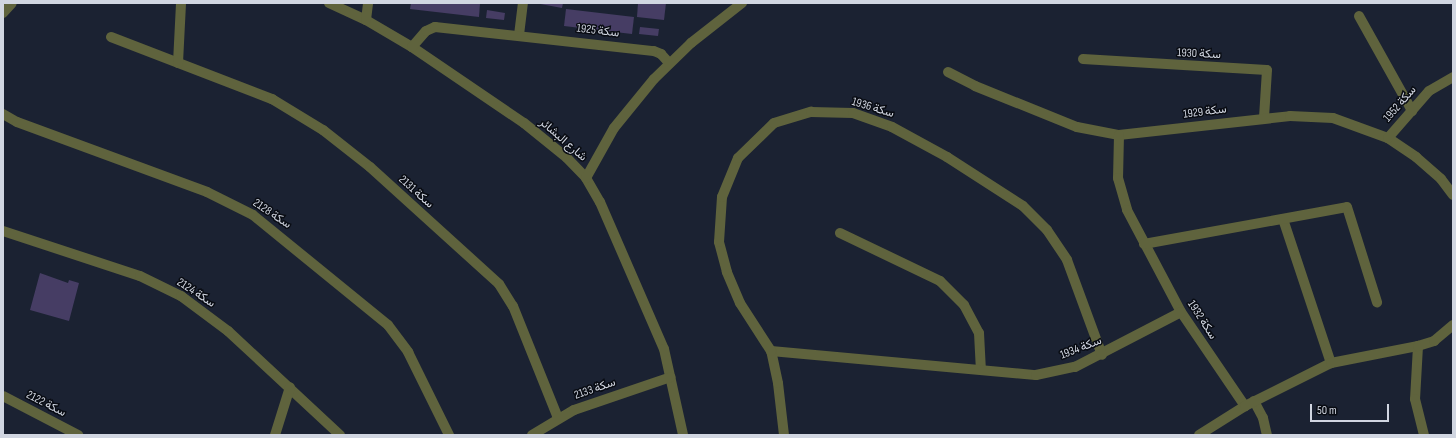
<!DOCTYPE html>
<html>
<head>
<meta charset="utf-8">
<style>
	body { margin:0 }
	#map { position:relative; width:1456px; height:438px; overflow:hidden; background:#1b2232; font-family:"Sofia Sans Condensed",Vazirmatn,sans-serif }
	div>[style] { position:absolute }
	.building>* { inset:0; background:#463d64 }
	.minor>* { height:10px; margin:-5px; padding:0 5px; transform-origin:5px; border-radius:5px; background:#5f633d }
	.tertiary>* { height:10px; margin:-5px; padding:0 5px; transform-origin:5px; border-radius:5px; background:#5f633d }
	span { translate:-50% -50%; white-space:nowrap; text-align:center; line-height:1.15; -webkit-text-stroke:3px #090c13; paint-order:stroke }
	.street-label { font-size:12px; color:#d1d6e1 }
	.frame { position:absolute; inset:0; border:4px solid #d1d6e1; pointer-events:none }
	.scale { position:absolute; left:1310px; top:404px; width:79px; height:18px; box-sizing:border-box; border:2px solid #d1d6e1; border-top:0; padding-left:5px; font-size:12px; line-height:14px; white-space:nowrap; color:#d1d6e1; -webkit-text-stroke:3px #090c13; paint-order:stroke }
</style>
</head>
<body>
<div id="map">
	<div class="building">
		<i style="clip-path:polygon(411px 3px,480px 3px,479px 17px,410px 9px)"></i>
		<i style="clip-path:polygon(535px 3px,563px 3px,562px 8px)"></i>
		<i style="clip-path:polygon(638px 3px,666px 3px,664px 20px,637px 17px)"></i>
		<i style="clip-path:polygon(566px 9px,634px 17px,632px 34px,564px 26px)"></i>
		<i style="clip-path:polygon(487px 10px,505px 13px,504px 20px,486px 18px)"></i>
		<i style="clip-path:polygon(640px 27px,659px 29px,658px 36px,639px 34px)"></i>
		<i style="clip-path:polygon(40px 273px,68px 283px,69px 280px,79px 283px,69px 321px,30px 310px)"></i>
	</div>
	<div class="minor">
		<i style="left:329px;top:3px;width:41px;rotate:24.7deg"></i>
		<i style="left:366px;top:20px;width:53px;rotate:30.4deg"></i>
		<i style="left:412px;top:47px;width:135px;rotate:34.2deg"></i>
		<i style="left:524px;top:123px;width:55px;rotate:39.1deg"></i>
		<i style="left:567px;top:158px;width:28px;rotate:46deg"></i>
		<i style="left:586px;top:178px;width:28px;rotate:60deg"></i>
		<i style="left:600px;top:202px;width:160px;rotate:66.5deg"></i>
		<i style="left:664px;top:349px;width:88px;rotate:77.5deg"></i>
		<i style="left:1359px;top:16px;width:109px;rotate:60.8deg"></i>
		<i style="left:366px;top:20px;width:17px;rotate:-83deg"></i>
		<i style="left:519px;top:35px;width:32px;rotate:-83deg"></i>
		<i style="left:111px;top:37px;width:173px;rotate:21.1deg"></i>
		<i style="left:272px;top:99px;width:60px;rotate:31.3deg"></i>
		<i style="left:323px;top:130px;width:60px;rotate:38.2deg"></i>
		<i style="left:370px;top:167px;width:174px;rotate:42.2deg"></i>
		<i style="left:499px;top:284px;width:26px;rotate:58deg"></i>
		<i style="left:513px;top:306px;width:121px;rotate:68.1deg"></i>
		<i style="left:412px;top:47px;width:21px;rotate:-49deg"></i>
		<i style="left:426px;top:31px;width:10px;rotate:-24deg"></i>
		<i style="left:435px;top:27px;width:220px;rotate:6.3deg"></i>
		<i style="left:654px;top:51px;width:8px;rotate:23deg"></i>
		<i style="left:661px;top:54px;width:12px;rotate:48deg"></i>
		<i style="left:1083px;top:59px;width:184px;rotate:3.4deg"></i>
		<i style="left:1267px;top:70px;width:48px;rotate:93.6deg"></i>
		<i style="left:178px;top:63px;width:60px;rotate:-87.1deg"></i>
		<i style="left:948px;top:72px;width:30px;rotate:27deg"></i>
		<i style="left:975px;top:86px;width:110px;rotate:21.9deg"></i>
		<i style="left:1077px;top:127px;width:43px;rotate:10.8deg"></i>
		<i style="left:1119px;top:135px;width:172px;rotate:-6.3deg"></i>
		<i style="left:1290px;top:116px;width:43px;rotate:2.7deg"></i>
		<i style="left:1333px;top:118px;width:59px;rotate:20deg"></i>
		<i style="left:1388px;top:138px;width:34px;rotate:34deg"></i>
		<i style="left:1416px;top:157px;width:33px;rotate:41deg"></i>
		<i style="left:1441px;top:179px;width:20px;rotate:53deg"></i>
		<i style="left:3px;top:114px;width:16px;rotate:30deg"></i>
		<i style="left:17px;top:122px;width:202px;rotate:20.2deg"></i>
		<i style="left:207px;top:192px;width:51px;rotate:26.6deg"></i>
		<i style="left:253px;top:215px;width:174px;rotate:39.2deg"></i>
		<i style="left:388px;top:325px;width:34px;rotate:53deg"></i>
		<i style="left:408px;top:352px;width:93px;rotate:63.7deg"></i>
		<i style="left:1119px;top:135px;width:43px;rotate:91.3deg"></i>
		<i style="left:1118px;top:178px;width:33px;rotate:74deg"></i>
		<i style="left:1127px;top:210px;width:115px;rotate:62.1deg"></i>
		<i style="left:1181px;top:312px;width:114px;rotate:55.8deg"></i>
		<i style="left:1388px;top:138px;width:62px;rotate:-48.9deg"></i>
		<i style="left:1429px;top:91px;width:28px;rotate:-30deg"></i>
		<i style="left:586px;top:178px;width:57px;rotate:-60.8deg"></i>
		<i style="left:614px;top:128px;width:63px;rotate:-50.8deg"></i>
		<i style="left:654px;top:79px;width:52px;rotate:-44.2deg"></i>
		<i style="left:691px;top:43px;width:65px;rotate:-38.1deg"></i>
		<i style="left:1283px;top:219px;width:152px;rotate:71.6deg"></i>
		<i style="left:3px;top:231px;width:144px;rotate:18.2deg"></i>
		<i style="left:140px;top:276px;width:46px;rotate:26deg"></i>
		<i style="left:181px;top:296px;width:59px;rotate:36.7deg"></i>
		<i style="left:228px;top:331px;width:153px;rotate:42.9deg"></i>
		<i style="left:840px;top:233px;width:111px;rotate:25.6deg"></i>
		<i style="left:940px;top:281px;width:34px;rotate:45deg"></i>
		<i style="left:964px;top:305px;width:32px;rotate:62deg"></i>
		<i style="left:979px;top:333px;width:36px;rotate:87deg"></i>
		<i style="left:1144px;top:244px;width:206px;rotate:-10.3deg"></i>
		<i style="left:1347px;top:207px;width:100px;rotate:72.5deg"></i>
		<i style="left:1418px;top:346px;width:53px;rotate:93.2deg"></i>
		<i style="left:1415px;top:399px;width:37px;rotate:76deg"></i>
		<i style="left:771px;top:351px;width:266px;rotate:5.2deg"></i>
		<i style="left:1036px;top:375px;width:40px;rotate:-12deg"></i>
		<i style="left:1075px;top:367px;width:119px;rotate:-27.4deg"></i>
		<i style="left:3px;top:396px;width:85px;rotate:27.5deg"></i>
		<i style="left:1254px;top:401px;width:19px;rotate:62deg"></i>
		<i style="left:1263px;top:418px;width:17px;rotate:77deg"></i>
		<i style="left:275px;top:435px;width:50px;rotate:-72.6deg"></i>
		<i style="left:532px;top:435px;width:49px;rotate:-30.8deg"></i>
		<i style="left:574px;top:410px;width:102px;rotate:-18.8deg"></i>
		<i style="left:784px;top:435px;width:52px;rotate:-96.6deg"></i>
		<i style="left:778px;top:383px;width:33px;rotate:-102deg"></i>
		<i style="left:771px;top:351px;width:57px;rotate:-122.9deg"></i>
		<i style="left:740px;top:303px;width:34px;rotate:-113deg"></i>
		<i style="left:727px;top:272px;width:31px;rotate:-105deg"></i>
		<i style="left:719px;top:242px;width:45px;rotate:-86.2deg"></i>
		<i style="left:722px;top:197px;width:42px;rotate:-67.7deg"></i>
		<i style="left:738px;top:158px;width:50px;rotate:-44.2deg"></i>
		<i style="left:774px;top:123px;width:39px;rotate:-17deg"></i>
		<i style="left:811px;top:112px;width:42px;rotate:1.4deg"></i>
		<i style="left:853px;top:113px;width:41px;rotate:19.7deg"></i>
		<i style="left:892px;top:127px;width:63px;rotate:28.6deg"></i>
		<i style="left:947px;top:157px;width:90px;rotate:32.8deg"></i>
		<i style="left:1023px;top:206px;width:34px;rotate:45deg"></i>
		<i style="left:1047px;top:230px;width:36px;rotate:56deg"></i>
		<i style="left:1067px;top:260px;width:101px;rotate:69.8deg"></i>
		<i style="left:1199px;top:435px;width:54px;rotate:-32.2deg"></i>
		<i style="left:1245px;top:406px;width:96px;rotate:-26.6deg"></i>
		<i style="left:1331px;top:363px;width:89px;rotate:-11.1deg"></i>
		<i style="left:1418px;top:346px;width:17px;rotate:-17deg"></i>
		<i style="left:1434px;top:341px;width:25px;rotate:-40deg"></i>
	</div>
	<div class="tertiary">
		<i style="left:3px;top:13px;width:13px;rotate:-48deg"></i>
	</div>
	<div class="street-label">
		<span style="left:598px;top:31px;rotate:7deg">سكة 1925</span>
		<span style="left:1199px;top:54px;rotate:3deg">سكة 1930</span>
		<span style="left:1400px;top:104px;rotate:-49deg">سكة 1952</span>
		<span style="left:873px;top:108px;rotate:17deg">سكة 1936</span>
		<span style="left:1205px;top:112px;rotate:-7deg">سكة 1929</span>
		<span style="left:563px;top:140px;rotate:41deg">شارع البشائر</span>
		<span style="left:416px;top:192px;rotate:42deg">سكة 2131</span>
		<span style="left:272px;top:214px;rotate:34deg">سكة 2128</span>
		<span style="left:196px;top:293px;rotate:33deg">سكة 2124</span>
		<span style="left:1202px;top:320px;rotate:57deg">سكة 1932</span>
		<span style="left:1081px;top:348px;rotate:-21deg">سكة 1934</span>
		<span style="left:595px;top:389px;rotate:-19deg">سكة 2133</span>
		<span style="left:46px;top:404px;rotate:27deg">سكة 2122</span>
	</div>
	<div class="frame"></div>
	<div class="scale">50 m</div>
</div>
</body>
</html>
